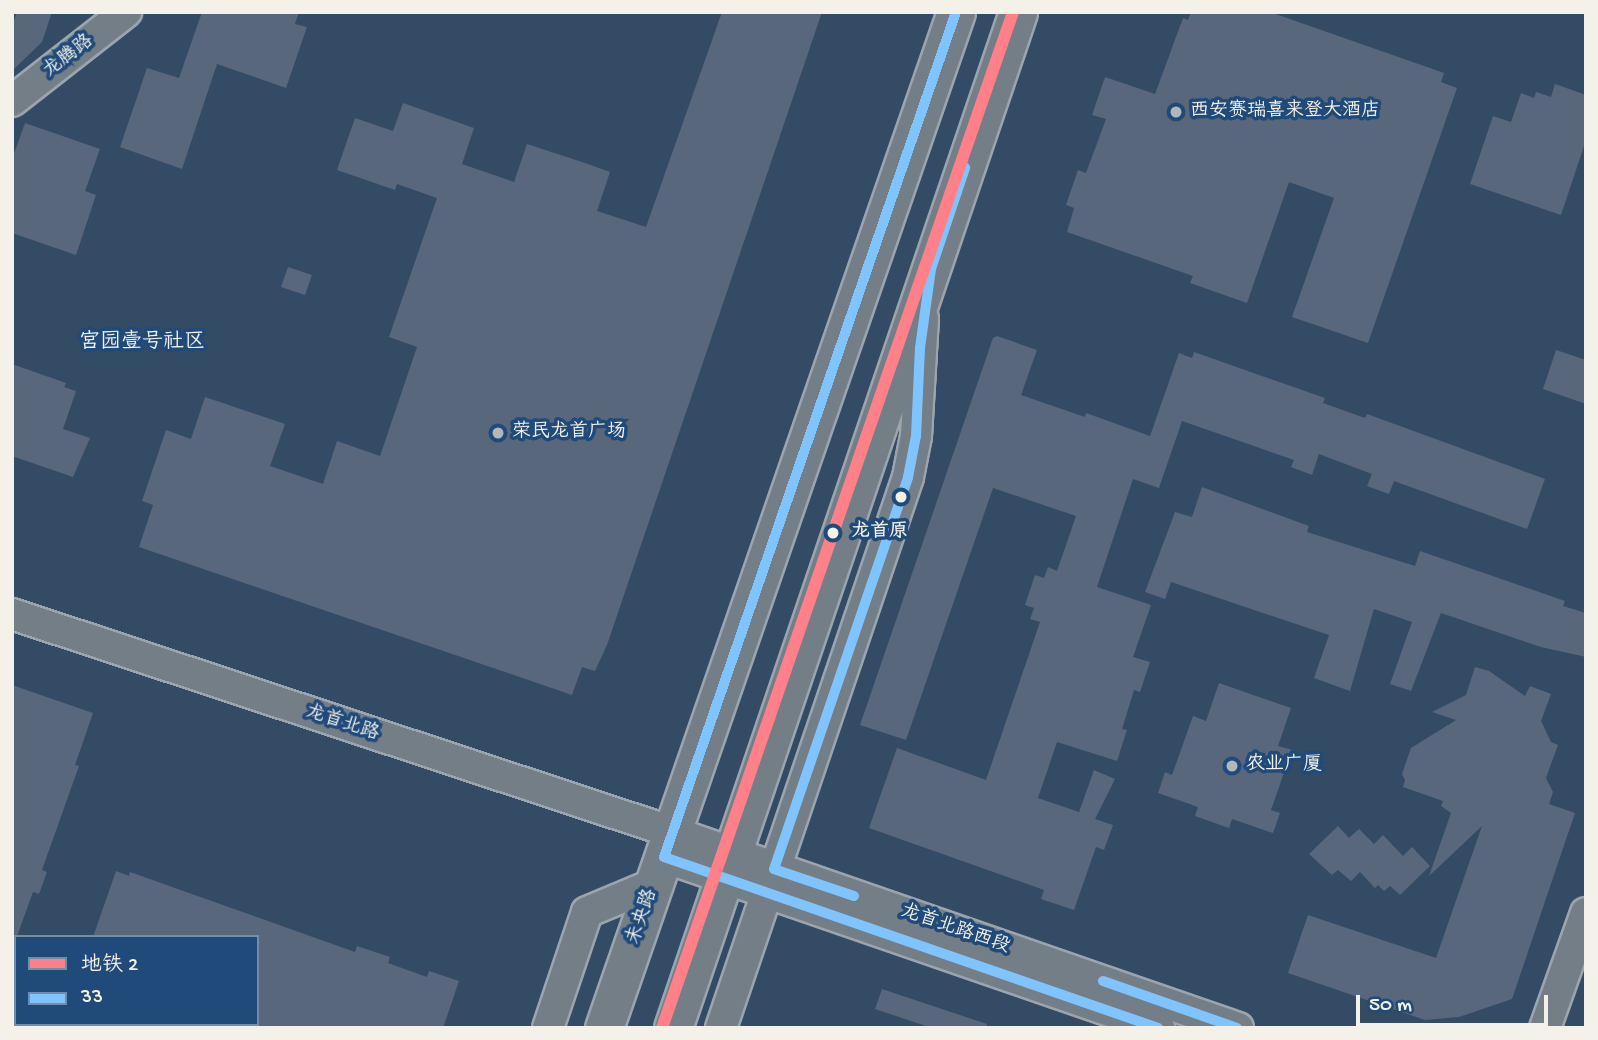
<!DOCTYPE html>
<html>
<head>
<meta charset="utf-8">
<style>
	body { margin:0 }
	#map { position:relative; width:1598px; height:1040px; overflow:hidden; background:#344b65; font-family:"Gochi Hand","LXGW WenKai TC",sans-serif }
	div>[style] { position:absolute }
	.building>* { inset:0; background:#58677c }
	.roads { filter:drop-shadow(2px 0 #9ba5af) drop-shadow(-2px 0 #9ba5af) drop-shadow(0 2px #9ba5af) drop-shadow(0 -2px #9ba5af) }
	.minor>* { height:30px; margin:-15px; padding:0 15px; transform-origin:15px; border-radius:15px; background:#737e87 }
	.major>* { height:37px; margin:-18.5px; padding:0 18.5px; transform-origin:18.5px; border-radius:18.5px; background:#737e87 }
	.bus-1>* { height:10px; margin:-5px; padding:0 5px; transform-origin:5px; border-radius:5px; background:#80c4ff }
	.metro-1>* { height:12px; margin:-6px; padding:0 6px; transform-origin:6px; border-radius:6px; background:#ff8088 }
	.dots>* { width:19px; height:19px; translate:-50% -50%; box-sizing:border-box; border:4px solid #1f4a7a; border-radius:50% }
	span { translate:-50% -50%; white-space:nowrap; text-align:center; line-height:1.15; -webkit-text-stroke:7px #1f4a7a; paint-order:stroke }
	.street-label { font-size:19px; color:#f4f1e8 }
	.poi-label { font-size:19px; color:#f4f1e8 }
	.left { translate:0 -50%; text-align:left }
	.stop-label { font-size:19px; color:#f4f1e8; font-weight:700 }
	.neighbourhood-label { font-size:21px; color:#f4f1e8 }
	.frame { position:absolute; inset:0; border:14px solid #f4f1e8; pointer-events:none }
	.legend { position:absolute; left:14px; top:935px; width:245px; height:91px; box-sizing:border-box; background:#1f4a7a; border:2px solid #748da6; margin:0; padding:9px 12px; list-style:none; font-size:21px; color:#f4f1e8 }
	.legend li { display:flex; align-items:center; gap:14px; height:35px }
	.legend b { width:35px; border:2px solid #748da6 }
	.scale { position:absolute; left:1356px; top:995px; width:192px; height:32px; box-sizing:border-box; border:4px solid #f4f1e8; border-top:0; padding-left:9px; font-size:21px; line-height:24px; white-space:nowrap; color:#f4f1e8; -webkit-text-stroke:5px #1f4a7a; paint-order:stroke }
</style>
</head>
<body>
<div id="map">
	<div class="building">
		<i style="clip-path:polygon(17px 12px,52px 12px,42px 42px,12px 71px,12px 26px)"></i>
		<i style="clip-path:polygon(202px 12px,299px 12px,295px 24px,307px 27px,286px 88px,217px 64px,182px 169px,120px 147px,147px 68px,179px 78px)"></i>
		<i style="clip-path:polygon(722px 12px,822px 12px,607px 645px,595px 671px,582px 667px,572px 695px,139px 547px,153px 505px,142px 501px,166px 430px,191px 439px,205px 397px,285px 424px,270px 466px,323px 484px,337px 441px,380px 456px,417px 347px,389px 337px,437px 198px,397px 184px,395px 190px,337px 170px,355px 118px,393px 131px,403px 103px,474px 128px,462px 164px,514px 182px,527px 144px,585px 163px,610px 172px,597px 211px,646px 227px)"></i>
		<i style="clip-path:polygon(1191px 12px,1270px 12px,1444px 73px,1441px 82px,1457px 88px,1368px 343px,1292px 317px,1334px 198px,1289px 182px,1247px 303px,1190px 283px,1193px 276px,1067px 232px,1074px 208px,1066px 205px,1078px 170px,1086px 173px,1106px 119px,1092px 115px,1105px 77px,1155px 94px,1183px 18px,1188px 20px)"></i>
		<i style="clip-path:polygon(1555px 84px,1586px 95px,1586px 140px,1561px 215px,1470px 184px,1493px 116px,1511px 122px,1521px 93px,1534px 98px,1536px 92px,1551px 97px)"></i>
		<i style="clip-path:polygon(25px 123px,100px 149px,85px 191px,96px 195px,76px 255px,12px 233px,12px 159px)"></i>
		<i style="clip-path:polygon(288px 267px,312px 275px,305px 295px,281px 287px)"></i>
		<i style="clip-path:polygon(997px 336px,1037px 350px,1021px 395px,1085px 417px,1086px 413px,1150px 436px,1179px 353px,1192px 358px,1194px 352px,1325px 398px,1323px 403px,1365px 418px,1367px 414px,1545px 479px,1527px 529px,1394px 481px,1389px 494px,1367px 486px,1372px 474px,1319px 454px,1312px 475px,1291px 467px,1294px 460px,1182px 421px,1159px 488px,1133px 479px,1097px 587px,1151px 605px,1133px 657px,1150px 662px,1140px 692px,1134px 690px,1122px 729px,1127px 730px,1117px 761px,1057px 742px,1038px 798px,1079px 812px,1094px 770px,1115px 779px,1095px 819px,1113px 825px,1104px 850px,1096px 847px,1074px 910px,1041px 899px,1044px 890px,869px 828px,897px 748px,986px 780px,1040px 622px,1030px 619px,1034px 608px,1025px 605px,1035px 575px,1044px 578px,1048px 567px,1057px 571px,1076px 516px,993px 488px,906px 740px,860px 725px,993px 338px)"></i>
		<i style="clip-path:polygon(1556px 350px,1586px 360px,1586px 404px,1543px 389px)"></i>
		<i style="clip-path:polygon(12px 364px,66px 383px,64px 387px,76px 391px,63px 429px,90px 438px,73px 477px,12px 456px)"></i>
		<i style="clip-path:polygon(1202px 487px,1309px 526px,1307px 532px,1415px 566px,1420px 551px,1565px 601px,1563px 606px,1586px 613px,1586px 657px,1541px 647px,1441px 613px,1411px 691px,1390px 684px,1412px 622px,1374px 609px,1350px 691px,1314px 678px,1329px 635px,1171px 582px,1165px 599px,1145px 592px,1175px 512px,1192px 517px)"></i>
		<i style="clip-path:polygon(1475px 667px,1489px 671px,1525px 696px,1530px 686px,1551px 694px,1541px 721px,1551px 742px,1558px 745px,1546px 778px,1553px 792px,1549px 804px,1575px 813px,1512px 999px,1459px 1017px,1425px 1020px,1288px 973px,1308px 915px,1436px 958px,1482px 826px,1429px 876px,1451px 813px,1441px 806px,1443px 801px,1403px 787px,1405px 780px,1402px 774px,1411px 748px,1456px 720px,1432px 712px,1466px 695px)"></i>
		<i style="clip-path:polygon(1219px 683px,1291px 708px,1278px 746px,1292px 750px,1271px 810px,1280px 813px,1273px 833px,1232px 819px,1229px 828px,1195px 816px,1198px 807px,1158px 793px,1165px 772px,1172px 775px,1193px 716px,1206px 721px)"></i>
		<i style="clip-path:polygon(12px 685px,93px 713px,75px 765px,79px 766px,42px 870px,47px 872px,39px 894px,33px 892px,15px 942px,12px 942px)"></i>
		<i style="clip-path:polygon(1338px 826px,1349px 838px,1359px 829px,1374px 844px,1383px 835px,1403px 856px,1412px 847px,1430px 866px,1400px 895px,1390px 886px,1384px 891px,1378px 885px,1375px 888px,1360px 872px,1351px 881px,1338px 870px,1332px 875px,1309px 854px)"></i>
		<i style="clip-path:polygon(116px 871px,129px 876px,130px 872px,355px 952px,357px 946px,390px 957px,388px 963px,427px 977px,429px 971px,459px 981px,443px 1028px,257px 1028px,257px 937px,93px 937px)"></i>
		<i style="clip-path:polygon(882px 989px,987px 1024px,986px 1028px,932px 1028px,875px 1009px)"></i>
	</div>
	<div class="roads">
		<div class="minor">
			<i style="left:12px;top:101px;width:145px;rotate:-38deg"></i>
			<i style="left:12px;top:614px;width:695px;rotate:18.28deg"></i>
			<i style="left:672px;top:832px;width:599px;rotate:19.1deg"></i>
			<i style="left:664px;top:857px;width:524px;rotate:19.06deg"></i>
			<i style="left:548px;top:1028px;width:122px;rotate:-71.4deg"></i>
			<i style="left:587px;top:912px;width:73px;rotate:-22.7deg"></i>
			<i style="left:721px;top:1028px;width:582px;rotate:-71.25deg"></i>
			<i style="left:908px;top:477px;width:42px;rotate:-79deg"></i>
			<i style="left:916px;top:436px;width:118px;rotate:-86.6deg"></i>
			<i style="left:1545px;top:1028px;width:122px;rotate:-70.4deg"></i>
		</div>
		<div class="major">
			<i style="left:604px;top:1028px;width:1075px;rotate:-70.89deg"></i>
			<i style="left:673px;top:1028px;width:1073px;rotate:-71.24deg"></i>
		</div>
	</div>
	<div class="bus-1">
		<i style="left:956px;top:12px;width:894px;rotate:109.06deg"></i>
		<i style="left:664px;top:857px;width:523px;rotate:19.09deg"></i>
		<i style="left:854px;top:896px;width:84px;rotate:-161.4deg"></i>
		<i style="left:774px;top:869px;width:414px;rotate:-71.1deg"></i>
		<i style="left:908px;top:477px;width:42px;rotate:-79deg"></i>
		<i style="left:916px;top:436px;width:88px;rotate:-87.4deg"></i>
		<i style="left:920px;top:348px;width:80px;rotate:-82.1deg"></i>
		<i style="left:931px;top:269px;width:107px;rotate:-71.4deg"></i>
		<i style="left:1103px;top:981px;width:142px;rotate:19.3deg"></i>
	</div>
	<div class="metro-1">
		<i style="left:662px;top:1028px;width:1075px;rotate:-70.94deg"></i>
	</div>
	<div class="dots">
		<i style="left:1176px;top:112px;background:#b1b7ba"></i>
		<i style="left:498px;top:433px;background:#b1b7ba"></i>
		<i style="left:901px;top:497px;background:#f4f1e8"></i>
		<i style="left:833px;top:533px;background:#f4f1e8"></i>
		<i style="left:1232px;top:766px;background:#b1b7ba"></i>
	</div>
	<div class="street-label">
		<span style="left:69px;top:57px;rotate:-38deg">龙腾路</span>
		<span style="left:342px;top:724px;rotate:18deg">龙首北路</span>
		<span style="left:643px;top:917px;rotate:-71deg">未央路</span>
		<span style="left:955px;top:930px;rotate:19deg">龙首北路西段</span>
	</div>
	<div class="poi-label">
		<span class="left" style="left:1190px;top:112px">西安赛瑞喜来登大酒店</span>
		<span class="left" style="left:512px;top:433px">荣民龙首广场</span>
		<span class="left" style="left:1246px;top:766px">农业广厦</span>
	</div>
	<div class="stop-label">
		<span class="left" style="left:851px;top:533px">龙首原</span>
	</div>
	<div class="neighbourhood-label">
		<span style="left:142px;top:344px">宫园壹号社区</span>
	</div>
	<div class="frame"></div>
	<ul class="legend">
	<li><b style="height:9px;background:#ff8088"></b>地铁 2</li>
	<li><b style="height:9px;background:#80c4ff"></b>33</li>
	</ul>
	<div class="scale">50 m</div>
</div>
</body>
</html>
